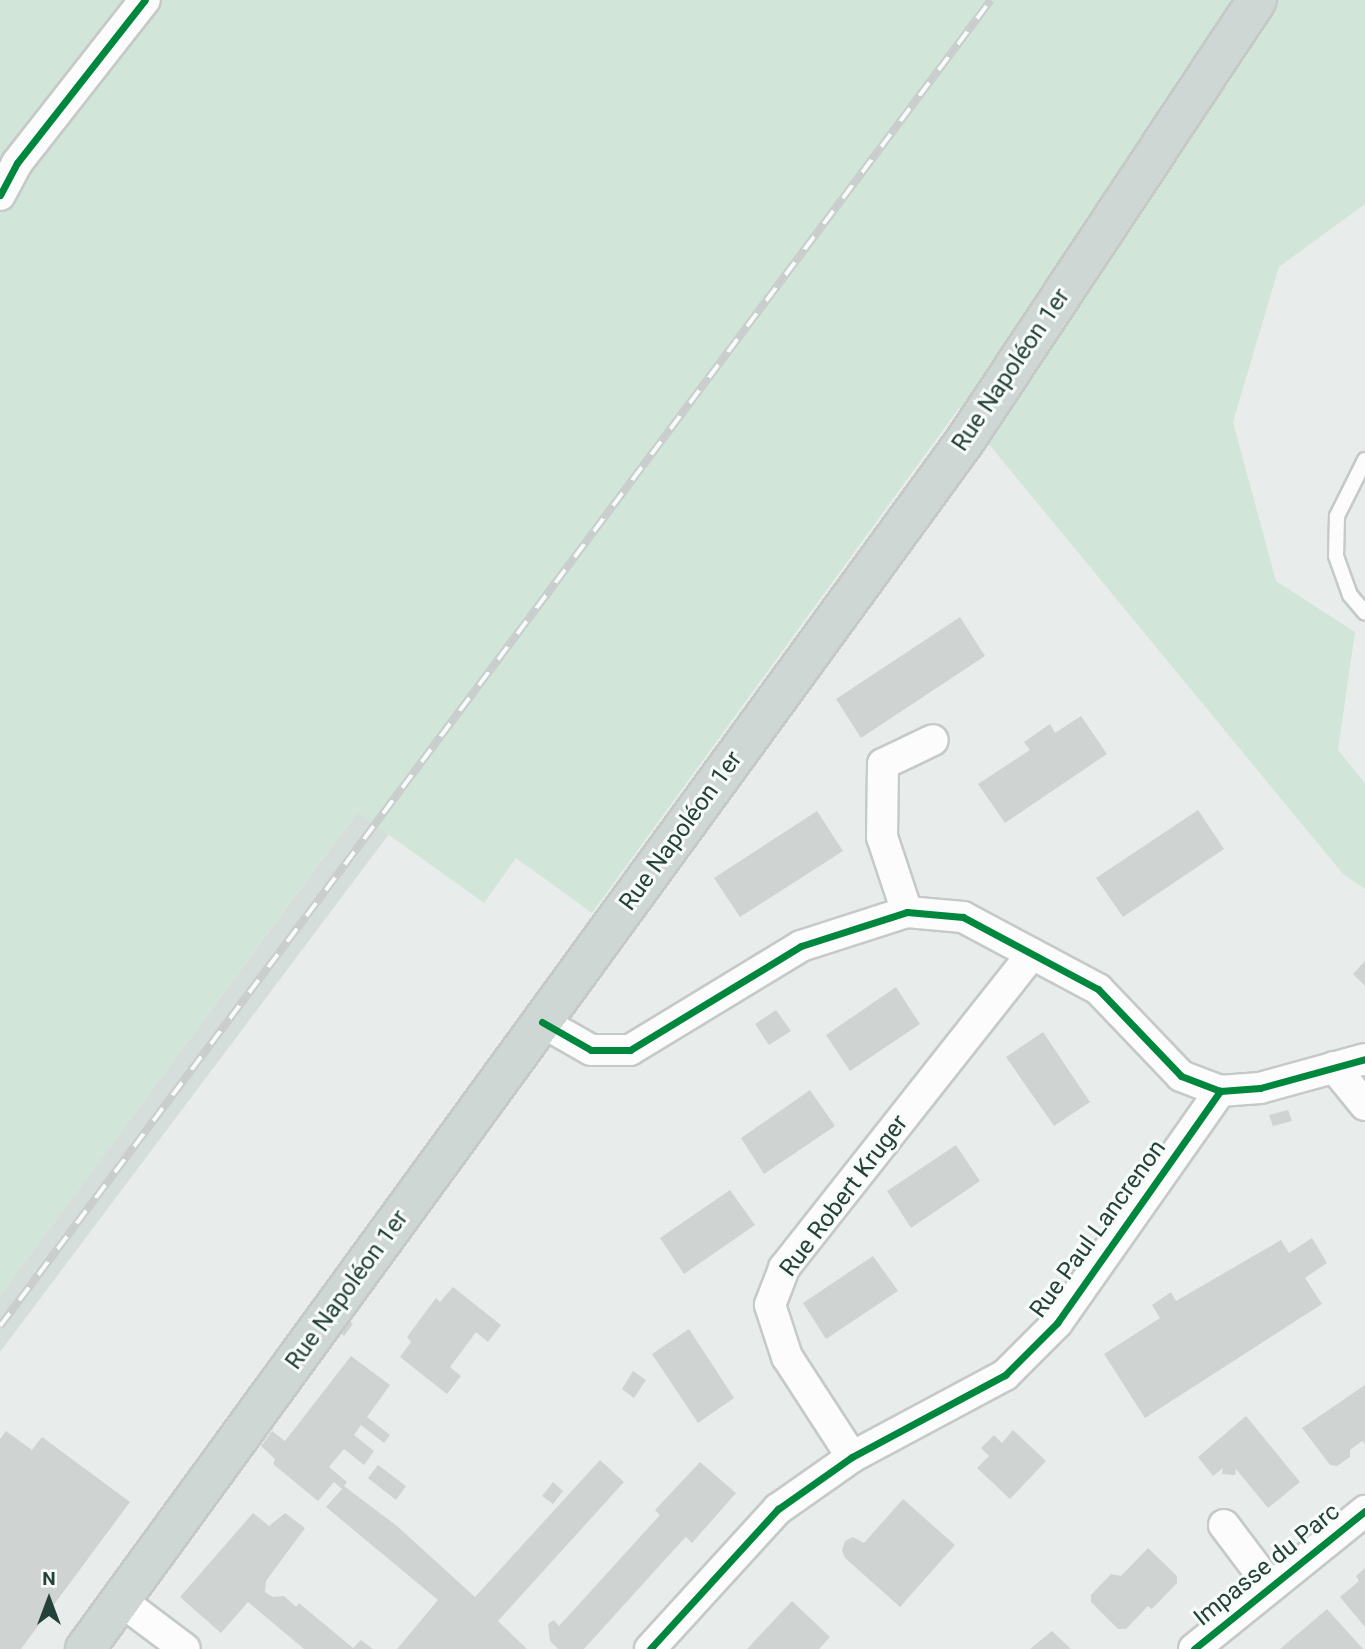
<!DOCTYPE html>
<html>
<head>
<meta charset="utf-8">
<style>
	body { margin:0 }
	#map { position:relative; width:1365px; height:1649px; overflow:hidden; background:#e8edeb; font-family:Roboto,sans-serif }
	div>[style] { position:absolute }
	.built>* { inset:0; background:#d6dedb }
	.green>* { inset:0; background:#d1e6d8 }
	.building>* { inset:0; background:#cfd4d2 }
	.roads { filter:drop-shadow(2px 0 #c5cac8) drop-shadow(-2px 0 #c5cac8) drop-shadow(0 2px #c5cac8) drop-shadow(0 -2px #c5cac8) }
	.lane>* { height:14px; margin:-7px; padding:0 7px; transform-origin:7px; border-radius:7px; background:#fcfcfc }
	.street>* { height:30px; margin:-15px; padding:0 15px; transform-origin:15px; border-radius:15px; background:#fcfcfc }
	.primary>* { height:38px; margin:-19px; padding:0 19px; transform-origin:19px; border-radius:19px; background:#cfd7d5 }
	.rail>* { height:8px; margin-top:-4px; transform-origin:0; background:repeating-linear-gradient(90deg,#f7fbf9 0 16px,#c9cdcc 0 32px); box-sizing:border-box; border-block:2px solid #c9cdcc }
	.cycleway>* { height:7px; margin:-3.5px; padding:0 3.5px; transform-origin:3.5px; border-radius:3.5px; background:#00873e }
	span { translate:-50% -50%; white-space:nowrap; text-align:center; line-height:1.15; -webkit-text-stroke:6px #f7fbf9; paint-order:stroke }
	.street-label { font-size:24px; color:#24423a }
	.north { position:absolute; left:14px; top:1565px; width:70px; height:70px; -webkit-text-stroke:5px #f7fbf9; paint-order:stroke; rotate:0deg; font-size:19px; font-weight:700; line-height:28px; text-align:center; color:#24423a }
	.north::after { content:''; display:block; margin:auto; width:24px; height:32px; background:#24423a; clip-path:polygon(50% 0,100% 100%,50% 72%,0 100%) }
</style>
</head>
<body>
<div id="map">
	<div class="built">
		<i style="clip-path:polygon(358px 811px,389px 834px,0 1352px,0 1295px)"></i>
	</div>
	<div class="green">
		<i style="clip-path:polygon(0 0,1365px 0,1365px 204px,1279px 267px,1233px 422px,1276px 581px,1355px 632px,1338px 750px,1365px 783px,1365px 889px,1343px 874px,959px 408px,592px 913px,516px 858px,484px 903px,357px 812px,0 1295px)"></i>
	</div>
	<div class="building">
		<i style="clip-path:polygon(960px 617px,985px 656px,861px 738px,836px 699px)"></i>
		<i style="clip-path:polygon(1081px 716px,1107px 754px,1005px 823px,978px 784px,1030px 750px,1024px 742px,1050px 724px,1055px 733px)"></i>
		<i style="clip-path:polygon(1198px 810px,1224px 849px,1123px 917px,1096px 878px)"></i>
		<i style="clip-path:polygon(817px 811px,843px 851px,740px 917px,714px 878px)"></i>
		<i style="clip-path:polygon(1365px 961px,1365px 986px,1353px 974px)"></i>
		<i style="clip-path:polygon(896px 987px,920px 1024px,850px 1071px,826px 1035px)"></i>
		<i style="clip-path:polygon(776px 1010px,791px 1031px,769px 1045px,755px 1024px)"></i>
		<i style="clip-path:polygon(1043px 1032px,1090px 1102px,1054px 1126px,1006px 1057px)"></i>
		<i style="clip-path:polygon(810px 1090px,835px 1126px,764px 1174px,741px 1138px)"></i>
		<i style="clip-path:polygon(1288px 1110px,1292px 1121px,1273px 1126px,1269px 1115px)"></i>
		<i style="clip-path:polygon(956px 1145px,980px 1181px,911px 1228px,887px 1191px)"></i>
		<i style="clip-path:polygon(730px 1190px,755px 1225px,684px 1274px,660px 1238px)"></i>
		<i style="clip-path:polygon(1312px 1238px,1327px 1263px,1305px 1278px,1322px 1304px,1145px 1418px,1104px 1354px,1160px 1318px,1152px 1305px,1171px 1292px,1176px 1301px,1281px 1240px,1289px 1253px)"></i>
		<i style="clip-path:polygon(873px 1256px,898px 1291px,826px 1339px,803px 1303px)"></i>
		<i style="clip-path:polygon(453px 1287px,501px 1325px,488px 1342px,476px 1332px,450px 1367px,461px 1376px,447px 1394px,400px 1357px,411px 1342px,407px 1337px,436px 1298px,440px 1302px)"></i>
		<i style="clip-path:polygon(346px 1319px,353px 1324px,344px 1336px,336px 1330px)"></i>
		<i style="clip-path:polygon(689px 1329px,734px 1398px,698px 1423px,652px 1354px)"></i>
		<i style="clip-path:polygon(351px 1356px,390px 1385px,367px 1417px,390px 1435px,384px 1443px,361px 1425px,354px 1435px,374px 1451px,364px 1465px,344px 1449px,329px 1467px,347px 1482px,344px 1486px,397px 1526px,475px 1597px,600px 1460px,624px 1482px,498px 1621px,527px 1649px,397px 1649px,438px 1600px,326px 1507px,342px 1489px,334px 1482px,318px 1501px,273px 1464px,275px 1459px,261px 1446px,272px 1431px,285px 1441px)"></i>
		<i style="clip-path:polygon(633px 1371px,646px 1380px,634px 1398px,622px 1389px)"></i>
		<i style="clip-path:polygon(1365px 1385px,1365px 1444px,1362px 1441px,1350px 1450px,1350px 1457px,1337px 1466px,1330px 1465px,1302px 1428px)"></i>
		<i style="clip-path:polygon(1246px 1416px,1300px 1482px,1268px 1508px,1236px 1469px,1235px 1475px,1222px 1474px,1223px 1468px,1213px 1476px,1198px 1457px)"></i>
		<i style="clip-path:polygon(1013px 1430px,1046px 1461px,1010px 1499px,977px 1468px,989px 1456px,981px 1448px,994px 1435px,1002px 1443px)"></i>
		<i style="clip-path:polygon(6px 1431px,32px 1450px,42px 1437px,130px 1502px,21px 1649px,0 1649px,0 1439px)"></i>
		<i style="clip-path:polygon(700px 1462px,736px 1493px,692px 1543px,686px 1537px,680px 1543px,584px 1649px,558px 1649px,550px 1641px,548px 1624px,554px 1620px,559px 1626px,660px 1515px,655px 1510px)"></i>
		<i style="clip-path:polygon(378px 1465px,406px 1486px,396px 1500px,368px 1478px)"></i>
		<i style="clip-path:polygon(553px 1482px,563px 1491px,553px 1504px,542px 1496px)"></i>
		<i style="clip-path:polygon(903px 1499px,955px 1545px,900px 1607px,845px 1558px,842px 1550px,845px 1541px,853px 1537px,864px 1543px)"></i>
		<i style="clip-path:polygon(253px 1513px,269px 1526px,285px 1513px,305px 1528px,266px 1581px,265px 1592px,273px 1597px,284px 1596px,296px 1607px,299px 1603px,353px 1648px,361px 1640px,373px 1649px,304px 1649px,248px 1602px,221px 1633px,180px 1597px)"></i>
		<i style="clip-path:polygon(1148px 1548px,1177px 1576px,1177px 1583px,1152px 1609px,1148px 1606px,1126px 1629px,1118px 1629px,1091px 1602px,1091px 1595px,1111px 1574px,1121px 1576px)"></i>
		<i style="clip-path:polygon(1365px 1568px,1365px 1627px,1340px 1597px,1359px 1581px,1356px 1576px)"></i>
		<i style="clip-path:polygon(792px 1601px,830px 1637px,819px 1649px,747px 1649px)"></i>
		<i style="clip-path:polygon(1327px 1609px,1363px 1649px,1280px 1649px)"></i>
		<i style="clip-path:polygon(1052px 1631px,1071px 1649px,1030px 1649px)"></i>
	</div>
	<div class="roads">
		<div class="lane">
			<i style="left:1365px;top:460px;width:63px;rotate:116.6deg"></i>
			<i style="left:1337px;top:516px;width:40px;rotate:91.4deg"></i>
			<i style="left:1336px;top:556px;width:41px;rotate:70.3deg"></i>
			<i style="left:1350px;top:595px;width:23px;rotate:50deg"></i>
		</div>
		<div class="street">
			<i style="left:0;top:195px;width:36px;rotate:-62deg"></i>
			<i style="left:17px;top:163px;width:207px;rotate:-51.9deg"></i>
			<i style="left:907px;top:912px;width:79px;rotate:-108.4deg"></i>
			<i style="left:882px;top:837px;width:73px;rotate:-89.2deg"></i>
			<i style="left:883px;top:764px;width:55px;rotate:-25.6deg"></i>
			<i style="left:542px;top:1022px;width:56px;rotate:29.7deg"></i>
			<i style="left:591px;top:1050px;width:39px"></i>
			<i style="left:630px;top:1050px;width:200px;rotate:-31.3deg"></i>
			<i style="left:801px;top:946px;width:111px;rotate:-17.8deg"></i>
			<i style="left:907px;top:912px;width:56px;rotate:5.1deg"></i>
			<i style="left:963px;top:917px;width:153px;rotate:28.1deg"></i>
			<i style="left:1098px;top:989px;width:120px;rotate:46.3deg"></i>
			<i style="left:1181px;top:1076px;width:42px;rotate:21deg"></i>
			<i style="left:1220px;top:1091px;width:40px;rotate:-4.3deg"></i>
			<i style="left:1260px;top:1088px;width:109px;rotate:-15.4deg"></i>
			<i style="left:1334px;top:1067px;width:49px;rotate:50.8deg"></i>
			<i style="left:852px;top:1457px;width:119px;rotate:-123deg"></i>
			<i style="left:787px;top:1357px;width:55px;rotate:-108.1deg"></i>
			<i style="left:770px;top:1305px;width:40px;rotate:-69deg"></i>
			<i style="left:784px;top:1268px;width:400px;rotate:-51.7deg"></i>
			<i style="left:1224px;top:1525px;width:76px;rotate:53deg"></i>
			<i style="left:120px;top:1600px;width:81px;rotate:37deg"></i>
			<i style="left:650px;top:1649px;width:190px;rotate:-47.6deg"></i>
			<i style="left:778px;top:1509px;width:90px;rotate:-35.1deg"></i>
			<i style="left:852px;top:1457px;width:174px;rotate:-28.2deg"></i>
			<i style="left:1005px;top:1375px;width:74px;rotate:-45deg"></i>
			<i style="left:1057px;top:1323px;width:284px;rotate:-54.9deg"></i>
			<i style="left:1194px;top:1649px;width:220px;rotate:-38.9deg"></i>
		</div>
		<div class="primary">
			<i style="left:85px;top:1649px;width:1498px;rotate:-53.93deg"></i>
			<i style="left:967px;top:438px;width:525px;rotate:-56.49deg"></i>
		</div>
	</div>
	<div class="rail">
		<i style="left:0;top:1326px;width:1655px;rotate:-53.23deg"></i>
	</div>
	<div class="cycleway">
		<i style="left:0;top:195px;width:36px;rotate:-62deg"></i>
		<i style="left:17px;top:163px;width:207px;rotate:-51.9deg"></i>
		<i style="left:542px;top:1022px;width:56px;rotate:29.7deg"></i>
		<i style="left:591px;top:1050px;width:39px"></i>
		<i style="left:630px;top:1050px;width:200px;rotate:-31.3deg"></i>
		<i style="left:801px;top:946px;width:111px;rotate:-17.8deg"></i>
		<i style="left:907px;top:912px;width:56px;rotate:5.1deg"></i>
		<i style="left:963px;top:917px;width:153px;rotate:28.1deg"></i>
		<i style="left:1098px;top:989px;width:120px;rotate:46.3deg"></i>
		<i style="left:1181px;top:1076px;width:42px;rotate:21deg"></i>
		<i style="left:1220px;top:1091px;width:40px;rotate:-4.3deg"></i>
		<i style="left:1260px;top:1088px;width:109px;rotate:-15.4deg"></i>
		<i style="left:650px;top:1649px;width:190px;rotate:-47.6deg"></i>
		<i style="left:778px;top:1509px;width:90px;rotate:-35.1deg"></i>
		<i style="left:852px;top:1457px;width:174px;rotate:-28.2deg"></i>
		<i style="left:1005px;top:1375px;width:74px;rotate:-45deg"></i>
		<i style="left:1057px;top:1323px;width:284px;rotate:-54.9deg"></i>
		<i style="left:1194px;top:1649px;width:220px;rotate:-38.9deg"></i>
	</div>
	<div class="street-label">
		<span style="left:1011px;top:370px;rotate:-56deg">Rue Napoléon 1er</span>
		<span style="left:681px;top:831px;rotate:-54deg">Rue Napoléon 1er</span>
		<span style="left:844px;top:1196px;rotate:-53deg">Rue Robert Kruger</span>
		<span style="left:1098px;top:1229px;rotate:-54deg">Rue Paul Lancrenon</span>
		<span style="left:347px;top:1290px;rotate:-54deg">Rue Napoléon 1er</span>
		<span style="left:1267px;top:1565px;rotate:-39deg">Impasse du Parc</span>
	</div>
	<div class="north">N</div>
</div>
</body>
</html>
